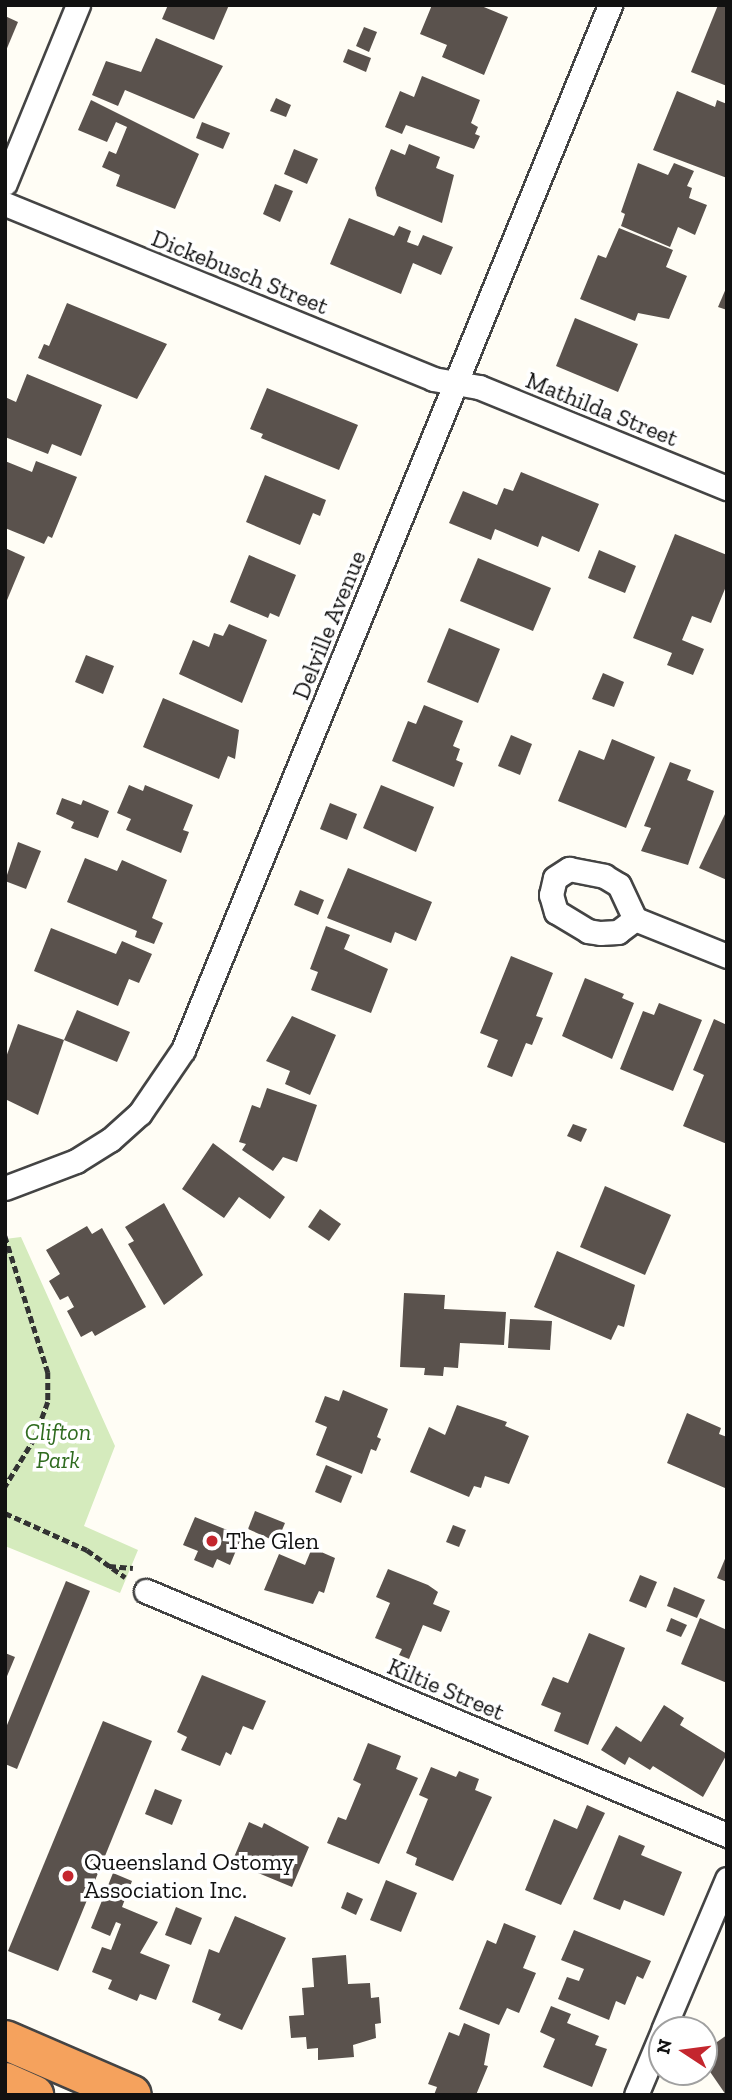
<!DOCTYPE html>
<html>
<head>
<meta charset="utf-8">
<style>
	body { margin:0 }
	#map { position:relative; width:732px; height:2100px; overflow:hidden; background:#fffdf5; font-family:"Zilla Slab",serif }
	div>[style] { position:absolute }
	.green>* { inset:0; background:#d5ebbd }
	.building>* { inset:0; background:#5a524d }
	.path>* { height:4.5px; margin-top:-2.25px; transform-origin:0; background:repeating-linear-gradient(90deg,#333 0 7px,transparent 0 10.5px) }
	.roads { filter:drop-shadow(2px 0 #444) drop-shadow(-2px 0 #444) drop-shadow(0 2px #444) drop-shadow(0 -2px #444) }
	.street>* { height:23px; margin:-11.5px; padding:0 11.5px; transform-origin:11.5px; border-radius:11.5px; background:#fff }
	.highway>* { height:38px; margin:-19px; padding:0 19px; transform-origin:19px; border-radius:19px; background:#f5a25d }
	.dots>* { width:19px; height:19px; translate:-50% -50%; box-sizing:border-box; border:4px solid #fff; border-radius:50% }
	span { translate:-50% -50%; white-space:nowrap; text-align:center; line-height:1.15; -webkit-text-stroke:7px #fff; paint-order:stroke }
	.street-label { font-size:24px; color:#111 }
	.park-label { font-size:24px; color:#2f6b1f; font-style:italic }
	.poi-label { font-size:24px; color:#111 }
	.left { translate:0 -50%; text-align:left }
	.frame { position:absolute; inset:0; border:7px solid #111; pointer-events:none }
	.north { position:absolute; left:648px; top:2016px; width:70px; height:70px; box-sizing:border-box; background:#fff; border:2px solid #a0a0a0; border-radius:50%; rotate:283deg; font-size:19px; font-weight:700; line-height:28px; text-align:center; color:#111 }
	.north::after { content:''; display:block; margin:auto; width:24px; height:32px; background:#c4262e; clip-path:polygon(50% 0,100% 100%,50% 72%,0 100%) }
</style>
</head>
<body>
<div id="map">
	<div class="green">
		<i style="clip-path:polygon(21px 1237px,115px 1446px,84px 1526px,138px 1550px,120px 1593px,5px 1546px,5px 1239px)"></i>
	</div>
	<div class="building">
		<i style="clip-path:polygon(168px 5px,229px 5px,214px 40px,162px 19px)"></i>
		<i style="clip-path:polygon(432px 5px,479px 5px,508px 17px,484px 75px,442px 57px,447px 45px,420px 34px)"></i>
		<i style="clip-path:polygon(718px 5px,727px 7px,727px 86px,691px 72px)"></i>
		<i style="clip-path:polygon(5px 16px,18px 22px,5px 53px)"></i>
		<i style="clip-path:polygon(364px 27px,377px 32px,369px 52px,356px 46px)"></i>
		<i style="clip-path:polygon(156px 38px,223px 66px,194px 119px,125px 90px,118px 106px,92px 95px,106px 61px,141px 72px)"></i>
		<i style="clip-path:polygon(348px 49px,371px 58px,366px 72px,343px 62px)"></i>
		<i style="clip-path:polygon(422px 76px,480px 100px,471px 123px,478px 127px,475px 134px,480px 136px,474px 149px,406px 125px,402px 134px,385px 127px,400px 91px,414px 97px)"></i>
		<i style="clip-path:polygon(677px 91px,715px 107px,717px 100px,727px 104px,727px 178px,653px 150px)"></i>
		<i style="clip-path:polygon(276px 98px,291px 105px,286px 117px,270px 111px)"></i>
		<i style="clip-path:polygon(91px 100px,199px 154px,175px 209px,116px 186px,120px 175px,102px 167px,109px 151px,116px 154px,127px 127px,116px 122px,107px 142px,78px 130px)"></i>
		<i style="clip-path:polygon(202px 122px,230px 133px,223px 149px,196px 138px)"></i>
		<i style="clip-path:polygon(409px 144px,440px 157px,436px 168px,454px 175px,442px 223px,377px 196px,375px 188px,391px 149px,405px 155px)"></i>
		<i style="clip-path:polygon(294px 149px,318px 159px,307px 184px,284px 174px)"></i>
		<i style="clip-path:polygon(638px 163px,668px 175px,674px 163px,694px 171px,687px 186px,692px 188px,689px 198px,707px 205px,695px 235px,678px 227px,670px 247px,621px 226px,625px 214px,621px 212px)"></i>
		<i style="clip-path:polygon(275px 184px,293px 191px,280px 222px,263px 214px)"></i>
		<i style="clip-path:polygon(349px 218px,394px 236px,399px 226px,411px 231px,407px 242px,418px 246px,423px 235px,453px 247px,441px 275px,413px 263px,401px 294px,330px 264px)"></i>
		<i style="clip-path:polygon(619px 228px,673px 250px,666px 267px,687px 276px,669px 319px,638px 313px,635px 321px,580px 299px,598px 255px,606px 258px)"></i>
		<i style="clip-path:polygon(727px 286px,727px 310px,718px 307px)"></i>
		<i style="clip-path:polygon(67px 303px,167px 344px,137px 399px,38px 358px,44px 344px,49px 346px)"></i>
		<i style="clip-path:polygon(575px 318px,638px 344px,618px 392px,556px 366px)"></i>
		<i style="clip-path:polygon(27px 374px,102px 405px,81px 456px,52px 444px,48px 454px,5px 437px,5px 397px,16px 402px)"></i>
		<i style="clip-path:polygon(267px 388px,358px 425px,339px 470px,261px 438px,263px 434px,250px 429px)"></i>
		<i style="clip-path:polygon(5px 461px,32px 472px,36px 461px,77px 477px,52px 538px,48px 536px,44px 544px,5px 528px)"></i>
		<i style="clip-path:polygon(521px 472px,599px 504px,579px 552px,542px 536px,538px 547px,495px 529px,491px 540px,449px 523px,463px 491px,497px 505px,504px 488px,513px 491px)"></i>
		<i style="clip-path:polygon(265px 475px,326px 500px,320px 516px,313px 513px,300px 545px,246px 522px)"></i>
		<i style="clip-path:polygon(675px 534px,727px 555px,727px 584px,711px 623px,692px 616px,682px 640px,704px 649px,693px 675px,667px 665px,672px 653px,633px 638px)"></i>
		<i style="clip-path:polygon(5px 548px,25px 557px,5px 605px)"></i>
		<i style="clip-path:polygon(599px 550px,636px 566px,625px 593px,588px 578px)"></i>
		<i style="clip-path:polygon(249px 555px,296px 575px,279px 617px,270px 613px,268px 618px,230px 602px)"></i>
		<i style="clip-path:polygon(478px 558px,551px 588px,533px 631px,460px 601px)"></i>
		<i style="clip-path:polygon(229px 624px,267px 640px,242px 703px,179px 674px,193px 640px,209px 647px,214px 633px,223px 636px)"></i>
		<i style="clip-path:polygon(449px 628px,500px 649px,478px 703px,427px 682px)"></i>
		<i style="clip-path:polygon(86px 655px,114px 666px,103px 694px,75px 682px)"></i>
		<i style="clip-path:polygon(603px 673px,624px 682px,614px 707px,592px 699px)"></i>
		<i style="clip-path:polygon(163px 698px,239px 730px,235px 759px,228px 756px,219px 779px,143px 747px)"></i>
		<i style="clip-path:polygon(424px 705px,463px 721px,453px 746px,460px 749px,456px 760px,463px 763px,454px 787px,392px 761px,408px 721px,416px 724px)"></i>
		<i style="clip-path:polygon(511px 735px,532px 744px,520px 775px,498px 766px)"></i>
		<i style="clip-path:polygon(612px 739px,655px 757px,626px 828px,558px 801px,579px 750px,604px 760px)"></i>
		<i style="clip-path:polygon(670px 762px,691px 770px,687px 780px,714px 791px,688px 865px,641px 851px,651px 828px,644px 826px)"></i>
		<i style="clip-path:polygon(129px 785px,143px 791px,145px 785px,193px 805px,183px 830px,189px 832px,181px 853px,126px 830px,131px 819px,117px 813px)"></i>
		<i style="clip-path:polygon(381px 785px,434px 807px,416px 852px,363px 828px)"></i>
		<i style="clip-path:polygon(62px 798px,81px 805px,83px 800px,109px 811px,98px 838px,71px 828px,74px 822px,56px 814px)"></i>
		<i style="clip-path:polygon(330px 803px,357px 814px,347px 840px,320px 829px)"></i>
		<i style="clip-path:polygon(727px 810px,727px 880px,699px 868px)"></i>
		<i style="clip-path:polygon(18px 842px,41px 851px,26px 889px,5px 881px)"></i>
		<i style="clip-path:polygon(85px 858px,117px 871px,122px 860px,167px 880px,152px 918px,163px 923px,154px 944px,135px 937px,137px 931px,67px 902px)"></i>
		<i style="clip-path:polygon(348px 868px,432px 902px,416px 941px,395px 932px,391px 943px,327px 918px)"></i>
		<i style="clip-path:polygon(300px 890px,324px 900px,318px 915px,294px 905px)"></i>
		<i style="clip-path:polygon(326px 926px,350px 935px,344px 949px,388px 969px,371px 1013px,311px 990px,318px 972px,310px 969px)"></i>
		<i style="clip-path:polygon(51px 928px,116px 954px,122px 941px,152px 954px,139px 983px,129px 979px,118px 1006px,34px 971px)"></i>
		<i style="clip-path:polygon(511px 956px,553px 973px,536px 1016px,543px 1018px,532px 1045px,526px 1043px,512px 1077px,487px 1067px,498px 1040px,480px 1033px)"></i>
		<i style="clip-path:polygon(585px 978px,624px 994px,622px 998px,634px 1003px,612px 1059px,562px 1036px)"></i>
		<i style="clip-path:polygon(659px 1003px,702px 1020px,673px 1091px,620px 1069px,643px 1011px,654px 1015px)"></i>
		<i style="clip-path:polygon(77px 1010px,130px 1032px,117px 1062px,64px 1040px)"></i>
		<i style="clip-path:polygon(292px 1016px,336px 1035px,310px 1095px,285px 1084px,290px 1071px,266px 1061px)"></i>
		<i style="clip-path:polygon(714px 1019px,727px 1025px,727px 1144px,683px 1126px,704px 1075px,693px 1070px)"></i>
		<i style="clip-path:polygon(18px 1024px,64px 1040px,38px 1115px,5px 1099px,5px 1060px)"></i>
		<i style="clip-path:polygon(267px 1088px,317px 1105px,297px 1162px,283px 1157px,273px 1171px,242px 1150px,246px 1144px,239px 1142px,252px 1105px,260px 1108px)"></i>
		<i style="clip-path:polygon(573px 1124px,587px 1129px,581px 1142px,567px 1136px)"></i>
		<i style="clip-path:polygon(213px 1143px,285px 1197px,270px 1219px,239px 1197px,224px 1218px,182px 1189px)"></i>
		<i style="clip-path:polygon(605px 1186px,671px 1215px,645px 1275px,580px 1247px)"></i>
		<i style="clip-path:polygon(164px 1203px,203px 1275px,164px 1305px,128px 1244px,134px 1241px,125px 1227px)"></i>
		<i style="clip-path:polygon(320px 1209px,341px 1224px,329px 1241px,308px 1227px)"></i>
		<i style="clip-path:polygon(87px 1226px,92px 1234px,102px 1228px,146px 1307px,95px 1336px,92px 1331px,81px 1337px,67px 1311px,74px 1307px,68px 1296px,60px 1300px,49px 1281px,60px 1274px,46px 1250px)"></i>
		<i style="clip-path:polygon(557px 1251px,635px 1285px,624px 1327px,618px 1325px,611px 1340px,534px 1307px)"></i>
		<i style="clip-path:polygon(404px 1293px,445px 1295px,444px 1309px,506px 1312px,504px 1345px,460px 1343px,458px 1368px,444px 1367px,443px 1376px,424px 1375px,425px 1368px,400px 1367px)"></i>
		<i style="clip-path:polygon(510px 1319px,552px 1321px,550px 1350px,508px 1348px)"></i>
		<i style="clip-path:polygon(343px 1390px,388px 1409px,377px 1437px,381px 1439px,376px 1451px,371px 1449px,362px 1474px,316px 1455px,327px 1427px,315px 1422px,325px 1396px,339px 1401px)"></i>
		<i style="clip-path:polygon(457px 1405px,507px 1422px,505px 1426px,529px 1436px,509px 1484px,485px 1476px,481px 1488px,474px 1486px,469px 1497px,410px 1472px,429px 1427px,445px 1435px)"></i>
		<i style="clip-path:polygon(687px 1413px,721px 1428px,719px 1434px,727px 1437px,725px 1488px,667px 1463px)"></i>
		<i style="clip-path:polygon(326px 1465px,352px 1476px,341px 1503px,315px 1492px)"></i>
		<i style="clip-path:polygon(255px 1511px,285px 1523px,277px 1542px,248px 1529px)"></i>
		<i style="clip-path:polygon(195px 1517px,242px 1536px,230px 1565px,217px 1559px,213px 1568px,194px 1560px,198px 1551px,183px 1545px)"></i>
		<i style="clip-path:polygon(453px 1525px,466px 1530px,459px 1547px,446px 1542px)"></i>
		<i style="clip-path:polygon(312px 1548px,335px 1558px,324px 1593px,319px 1591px,313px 1604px,264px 1590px,279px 1554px,305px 1565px)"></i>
		<i style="clip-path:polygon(727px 1554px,727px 1582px,717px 1578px)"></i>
		<i style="clip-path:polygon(388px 1569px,428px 1585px,438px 1592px,433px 1604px,450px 1611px,441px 1632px,423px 1625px,409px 1659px,399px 1655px,402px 1649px,375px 1638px,390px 1603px,376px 1597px)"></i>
		<i style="clip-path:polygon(640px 1575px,657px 1582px,646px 1608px,629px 1601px)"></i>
		<i style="clip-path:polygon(66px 1581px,90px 1591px,17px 1769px,5px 1764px,5px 1730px)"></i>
		<i style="clip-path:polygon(674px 1587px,705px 1600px,697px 1618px,667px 1606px)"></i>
		<i style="clip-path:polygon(671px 1618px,687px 1625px,681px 1637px,666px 1631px)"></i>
		<i style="clip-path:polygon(700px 1618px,727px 1630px,727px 1683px,681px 1664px)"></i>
		<i style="clip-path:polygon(589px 1633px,625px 1648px,588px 1745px,554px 1731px,561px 1713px,541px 1705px,553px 1677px,568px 1683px)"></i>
		<i style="clip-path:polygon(5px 1653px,15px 1657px,5px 1681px)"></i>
		<i style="clip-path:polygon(202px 1675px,266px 1701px,253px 1730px,243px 1726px,231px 1755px,226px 1752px,220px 1766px,181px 1750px,187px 1737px,177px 1732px)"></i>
		<i style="clip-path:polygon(664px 1705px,684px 1718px,680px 1725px,727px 1754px,703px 1797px,653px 1766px,650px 1770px,629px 1757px,625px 1765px,601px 1750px,616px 1726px,641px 1742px)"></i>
		<i style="clip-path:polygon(103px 1721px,152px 1741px,58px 1971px,8px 1951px)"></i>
		<i style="clip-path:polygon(368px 1743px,401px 1756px,396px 1769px,418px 1778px,379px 1864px,327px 1843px,338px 1817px,346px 1820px,361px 1784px,353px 1780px)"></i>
		<i style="clip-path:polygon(431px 1767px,456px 1777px,459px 1771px,479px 1779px,475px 1790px,492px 1797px,453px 1881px,415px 1865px,417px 1858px,406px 1853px,428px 1799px,419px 1795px)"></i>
		<i style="clip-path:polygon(155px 1789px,182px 1800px,172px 1825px,145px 1814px)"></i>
		<i style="clip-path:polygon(587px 1805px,605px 1813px,561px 1905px,525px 1890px,554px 1819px,577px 1829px)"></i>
		<i style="clip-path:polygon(249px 1822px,262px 1828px,264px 1823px,309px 1847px,292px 1887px,232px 1862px)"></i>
		<i style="clip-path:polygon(619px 1835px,645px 1846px,641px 1855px,682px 1872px,664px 1916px,624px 1900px,620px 1910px,593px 1899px)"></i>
		<i style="clip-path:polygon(113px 1873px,132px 1881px,122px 1907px,158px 1922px,140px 1953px,170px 1965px,156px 2000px,140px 1994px,137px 2001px,108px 1989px,112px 1980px,92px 1972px,102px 1947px,111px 1950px,121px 1924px,116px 1922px,110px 1936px,91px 1928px)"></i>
		<i style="clip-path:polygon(386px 1880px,417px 1893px,401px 1932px,370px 1920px)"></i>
		<i style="clip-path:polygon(347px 1892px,363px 1899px,356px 1915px,341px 1908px)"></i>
		<i style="clip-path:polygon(176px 1907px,202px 1918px,191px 1945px,165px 1935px)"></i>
		<i style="clip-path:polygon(235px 1916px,286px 1938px,242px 2030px,218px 2020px,221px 2014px,192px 2002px,209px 1949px,219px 1953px)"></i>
		<i style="clip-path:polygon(504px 1923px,536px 1936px,523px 1968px,536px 1973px,519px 2013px,507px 2008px,499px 2025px,459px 2009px,487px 1940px,496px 1944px)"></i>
		<i style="clip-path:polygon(574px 1930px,651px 1961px,643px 1979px,637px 1976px,625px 2005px,616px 2001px,609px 2020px,558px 1999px,567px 1977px,579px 1981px,584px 1969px,561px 1960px)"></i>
		<i style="clip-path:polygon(346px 1955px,348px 1984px,370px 1983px,371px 1998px,379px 1997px,381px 2023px,375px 2024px,376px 2038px,353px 2045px,354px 2057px,318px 2060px,318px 2048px,307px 2049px,306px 2037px,291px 2038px,289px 2016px,304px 2015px,302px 1988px,314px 1987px,312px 1958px)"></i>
		<i style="clip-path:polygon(551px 2006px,571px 2014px,567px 2023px,599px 2036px,595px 2045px,607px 2049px,592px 2087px,543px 2067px,555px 2039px,540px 2032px)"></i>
		<i style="clip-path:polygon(464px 2023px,490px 2034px,484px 2065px,488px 2066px,476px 2095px,434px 2095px,437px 2087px,428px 2084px,449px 2032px,459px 2036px)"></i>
		<i style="clip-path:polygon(727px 2035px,727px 2095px,726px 2095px,704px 2063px,704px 2051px)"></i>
	</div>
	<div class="path">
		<i style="left:5px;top:1236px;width:143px;rotate:72.5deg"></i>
		<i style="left:48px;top:1372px;width:30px;rotate:90deg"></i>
		<i style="left:48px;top:1402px;width:38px;rotate:110deg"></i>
		<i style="left:35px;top:1438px;width:57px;rotate:121.5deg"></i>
		<i style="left:5px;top:1513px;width:90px;rotate:24.3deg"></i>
		<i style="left:87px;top:1550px;width:47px;rotate:35.4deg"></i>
		<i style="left:109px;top:1566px;width:24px;rotate:5deg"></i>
	</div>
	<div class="roads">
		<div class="street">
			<i style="left:5px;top:183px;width:192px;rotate:-67.7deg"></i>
			<i style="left:5px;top:204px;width:462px;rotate:22.2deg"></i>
			<i style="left:433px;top:379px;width:47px;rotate:9.9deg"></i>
			<i style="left:479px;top:387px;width:268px;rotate:22.2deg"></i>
			<i style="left:569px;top:869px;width:36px;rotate:11deg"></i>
			<i style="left:604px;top:876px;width:17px;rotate:31deg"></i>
			<i style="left:619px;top:885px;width:38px;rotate:65deg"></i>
			<i style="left:635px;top:919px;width:21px;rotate:143deg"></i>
			<i style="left:618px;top:932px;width:18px;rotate:177deg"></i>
			<i style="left:600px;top:933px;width:12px;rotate:-171deg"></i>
			<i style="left:588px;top:931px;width:37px;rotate:-149deg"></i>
			<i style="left:556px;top:912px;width:18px;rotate:-106deg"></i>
			<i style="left:551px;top:895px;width:17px;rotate:-77deg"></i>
			<i style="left:555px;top:878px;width:17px;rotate:-33deg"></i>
			<i style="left:635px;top:919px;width:99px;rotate:21.9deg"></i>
			<i style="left:5px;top:1188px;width:76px;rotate:-20.8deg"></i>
			<i style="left:76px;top:1161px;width:40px;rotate:-32deg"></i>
			<i style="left:110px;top:1140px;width:40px;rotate:-42deg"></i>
			<i style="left:140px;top:1113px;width:76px;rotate:-55.7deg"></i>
			<i style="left:183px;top:1050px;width:1129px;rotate:-67.77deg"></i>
			<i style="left:146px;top:1591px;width:630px;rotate:22.78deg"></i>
			<i style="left:663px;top:2030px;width:164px;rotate:-67deg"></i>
			<i style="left:636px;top:2095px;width:67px;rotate:-67.2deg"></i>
		</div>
		<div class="highway">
			<i style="left:5px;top:2040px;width:138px;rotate:23.4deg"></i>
			<i style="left:5px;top:2082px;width:32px;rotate:24deg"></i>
		</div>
	</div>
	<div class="dots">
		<i style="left:212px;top:1541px;background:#c4262e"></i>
		<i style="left:68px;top:1876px;background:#c4262e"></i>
	</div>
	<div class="street-label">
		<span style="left:240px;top:272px;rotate:22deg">Dickebusch Street</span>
		<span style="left:602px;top:409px;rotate:22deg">Mathilda Street</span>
		<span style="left:329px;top:625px;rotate:-68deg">Delville Avenue</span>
		<span style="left:446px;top:1689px;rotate:23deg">Kiltie Street</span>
	</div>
	<div class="park-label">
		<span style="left:58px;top:1446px">Clifton<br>Park</span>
	</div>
	<div class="poi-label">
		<span class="left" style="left:226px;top:1541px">The Glen</span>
		<span class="left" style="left:84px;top:1876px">Queensland Ostomy<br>Association Inc.</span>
	</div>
	<div class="frame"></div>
	<div class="north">N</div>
</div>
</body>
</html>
